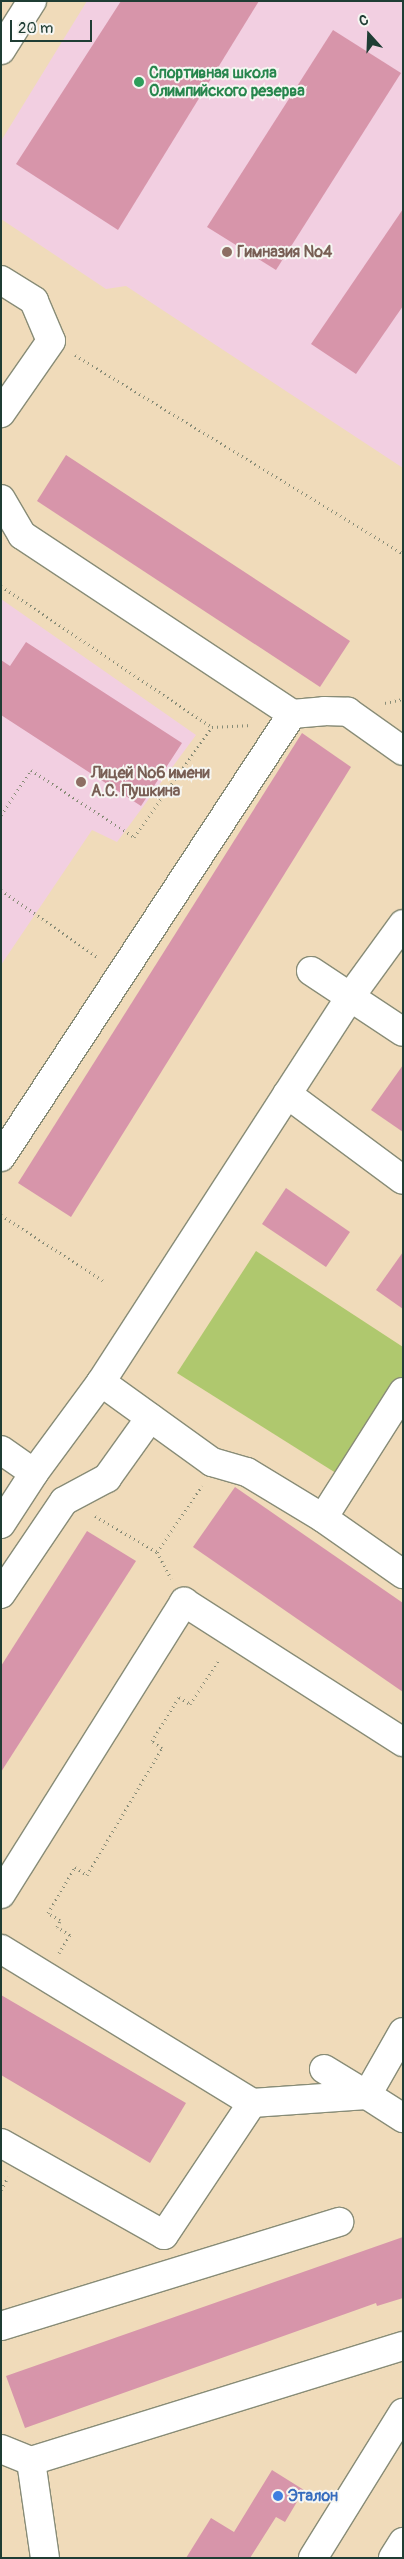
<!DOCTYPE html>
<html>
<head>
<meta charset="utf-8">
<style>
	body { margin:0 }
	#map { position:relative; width:404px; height:2559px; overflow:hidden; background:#f0dbba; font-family:Pangolin,sans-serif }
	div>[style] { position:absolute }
	.built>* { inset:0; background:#f2cfe1 }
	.green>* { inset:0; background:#afc86e }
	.building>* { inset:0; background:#d795aa }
	.path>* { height:3px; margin-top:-1.5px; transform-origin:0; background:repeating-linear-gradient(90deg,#888c77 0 1px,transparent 0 5px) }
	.roads { filter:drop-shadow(1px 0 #888c77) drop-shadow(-1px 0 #888c77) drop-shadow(0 1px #888c77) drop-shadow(0 -1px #888c77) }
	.minor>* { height:28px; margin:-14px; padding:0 14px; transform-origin:14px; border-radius:14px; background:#fff }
	.major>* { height:28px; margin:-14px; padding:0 14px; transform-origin:14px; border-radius:14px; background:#fff }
	.dots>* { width:14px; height:14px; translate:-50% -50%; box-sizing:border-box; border:2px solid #f6f6f2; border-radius:50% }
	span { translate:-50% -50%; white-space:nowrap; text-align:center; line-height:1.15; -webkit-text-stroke:4px #f6f6f2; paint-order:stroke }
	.leisure-label { font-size:16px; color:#27864d; font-weight:700 }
	.left { translate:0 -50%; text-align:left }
	.education-label { font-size:16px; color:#785e54; font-weight:700 }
	.shop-label { font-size:16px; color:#366cbe; font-weight:700 }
	.frame { position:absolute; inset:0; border:2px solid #1f3d34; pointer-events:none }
	.north { position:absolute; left:344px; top:10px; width:50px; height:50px; -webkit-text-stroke:4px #f6f6f2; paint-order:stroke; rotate:340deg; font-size:14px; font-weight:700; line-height:20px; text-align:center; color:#1f3d34 }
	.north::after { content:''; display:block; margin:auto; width:18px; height:22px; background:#1f3d34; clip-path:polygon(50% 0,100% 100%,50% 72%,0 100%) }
	.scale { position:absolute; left:10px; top:20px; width:82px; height:22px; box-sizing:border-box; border:2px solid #1f3d34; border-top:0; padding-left:6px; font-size:15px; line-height:18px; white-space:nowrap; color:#1f3d34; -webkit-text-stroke:4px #f6f6f2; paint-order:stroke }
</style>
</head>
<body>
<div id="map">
	<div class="built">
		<i style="clip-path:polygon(87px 1px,403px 1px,403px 468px,126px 286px,106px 289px,1px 219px,1px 141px)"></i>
		<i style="clip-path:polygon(1px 599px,196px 735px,117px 842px,92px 830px,1px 965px)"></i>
	</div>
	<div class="green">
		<i style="clip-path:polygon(256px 1251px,403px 1347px,403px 1377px,339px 1475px,177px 1373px)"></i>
	</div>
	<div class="building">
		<i style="clip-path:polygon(121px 1px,259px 1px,118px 230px,16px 164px)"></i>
		<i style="clip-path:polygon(333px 30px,401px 73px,276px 270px,207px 227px)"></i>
		<i style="clip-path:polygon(403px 209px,403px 306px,356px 374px,311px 344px)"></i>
		<i style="clip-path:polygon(66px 455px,350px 641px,320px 687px,37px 501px)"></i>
		<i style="clip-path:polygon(26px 642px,182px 743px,141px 806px,1px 715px,1px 660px,10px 666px)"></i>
		<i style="clip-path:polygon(302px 733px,351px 767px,71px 1217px,18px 1183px)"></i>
		<i style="clip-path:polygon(403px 1065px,403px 1132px,371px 1110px)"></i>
		<i style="clip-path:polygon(286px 1188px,350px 1232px,326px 1267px,262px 1224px)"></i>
		<i style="clip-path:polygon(403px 1252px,403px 1309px,376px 1290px)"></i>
		<i style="clip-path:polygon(235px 1487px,403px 1603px,403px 1692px,193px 1547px)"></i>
		<i style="clip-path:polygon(87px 1531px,136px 1561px,1px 1772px,1px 1666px)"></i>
		<i style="clip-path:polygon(1px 1995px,186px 2103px,150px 2163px,1px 2075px)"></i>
		<i style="clip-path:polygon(403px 2237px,403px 2298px,377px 2306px,376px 2303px,25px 2428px,6px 2376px)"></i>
		<i style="clip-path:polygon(272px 2470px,304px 2490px,285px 2522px,276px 2517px,250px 2558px,186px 2558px,211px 2518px,234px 2532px)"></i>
	</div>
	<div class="path">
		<i style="left:75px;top:355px;width:384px;rotate:31.2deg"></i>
		<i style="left:1px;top:586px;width:254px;rotate:33.8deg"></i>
		<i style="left:385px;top:703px;width:18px;rotate:-13deg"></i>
		<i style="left:1px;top:815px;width:54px;rotate:-56.3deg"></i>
		<i style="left:31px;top:770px;width:123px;rotate:33deg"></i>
		<i style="left:134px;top:837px;width:135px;rotate:-54.7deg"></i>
		<i style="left:212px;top:727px;width:40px;rotate:-2.9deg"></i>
		<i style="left:1px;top:890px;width:119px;rotate:34.8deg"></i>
		<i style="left:1px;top:1215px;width:122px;rotate:32.7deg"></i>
		<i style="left:95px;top:1516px;width:72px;rotate:30.1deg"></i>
		<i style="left:157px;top:1552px;width:80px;rotate:-55.7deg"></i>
		<i style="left:157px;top:1552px;width:30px;rotate:62deg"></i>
		<i style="left:59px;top:1953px;width:21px;rotate:-59deg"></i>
		<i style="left:70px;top:1935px;width:15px;rotate:-148deg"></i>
		<i style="left:57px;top:1927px;width:8px;rotate:-67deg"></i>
		<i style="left:60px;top:1920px;width:14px;rotate:-150deg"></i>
		<i style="left:48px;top:1913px;width:53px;rotate:-59.6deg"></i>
		<i style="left:75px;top:1867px;width:14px;rotate:34deg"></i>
		<i style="left:87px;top:1875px;width:147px;rotate:-59.4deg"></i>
		<i style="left:162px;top:1748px;width:12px;rotate:-145deg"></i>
		<i style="left:152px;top:1741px;width:52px;rotate:-58.5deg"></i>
		<i style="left:179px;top:1697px;width:13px;rotate:32deg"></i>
		<i style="left:190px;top:1704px;width:53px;rotate:-56.6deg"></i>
		<i style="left:1px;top:2190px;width:15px;rotate:-62deg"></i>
	</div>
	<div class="roads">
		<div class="minor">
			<i style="left:1px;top:50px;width:58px;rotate:-57.7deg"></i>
			<i style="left:1px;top:280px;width:39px;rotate:32deg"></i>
			<i style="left:34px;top:301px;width:43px;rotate:67deg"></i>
			<i style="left:51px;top:341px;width:88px;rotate:124.8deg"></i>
			<i style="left:1px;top:499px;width:42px;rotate:59.7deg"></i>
			<i style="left:22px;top:535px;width:324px;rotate:33.5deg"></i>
			<i style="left:292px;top:714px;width:32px;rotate:-5deg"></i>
			<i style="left:324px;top:711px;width:24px;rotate:2deg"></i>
			<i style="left:348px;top:712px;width:67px;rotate:35.3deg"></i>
			<i style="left:311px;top:971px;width:110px;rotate:33.5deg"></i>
			<i style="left:287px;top:1094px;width:144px;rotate:36.6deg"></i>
			<i style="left:1px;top:1157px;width:530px;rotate:-56.7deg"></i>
			<i style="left:101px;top:1382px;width:137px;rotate:35.8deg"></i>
			<i style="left:212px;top:1462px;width:36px;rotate:16deg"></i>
			<i style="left:247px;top:1472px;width:89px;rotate:31.2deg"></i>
			<i style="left:403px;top:1392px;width:149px;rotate:122.4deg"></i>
			<i style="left:323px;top:1518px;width:98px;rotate:35deg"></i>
			<i style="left:1px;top:1450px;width:40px;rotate:34.9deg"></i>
			<i style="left:1px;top:1524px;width:61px;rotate:-57.1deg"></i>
			<i style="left:34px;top:1473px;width:113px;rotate:-53.6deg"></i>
			<i style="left:101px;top:1382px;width:459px;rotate:-57.1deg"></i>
			<i style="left:350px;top:997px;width:90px;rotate:-54deg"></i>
			<i style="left:1px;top:1594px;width:112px;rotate:-55.9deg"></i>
			<i style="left:64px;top:1501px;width:49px;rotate:-28.1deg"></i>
			<i style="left:107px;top:1478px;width:74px;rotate:-54.4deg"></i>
			<i style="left:1px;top:1894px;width:345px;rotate:-57.9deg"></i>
			<i style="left:184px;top:1602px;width:260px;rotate:32.6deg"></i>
			<i style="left:1px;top:1949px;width:294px;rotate:31.5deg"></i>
			<i style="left:252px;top:2103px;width:115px;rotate:-4deg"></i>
			<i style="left:403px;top:2032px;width:73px;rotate:119.7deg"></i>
			<i style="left:367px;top:2095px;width:43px;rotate:32.6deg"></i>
			<i style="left:324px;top:2069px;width:50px;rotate:31.2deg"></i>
			<i style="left:1px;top:2143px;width:187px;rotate:29.4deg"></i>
			<i style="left:164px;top:2235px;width:159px;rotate:-56.3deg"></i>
			<i style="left:1px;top:2326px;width:354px;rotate:-17.1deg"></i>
			<i style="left:1px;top:2449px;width:32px;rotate:22deg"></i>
			<i style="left:31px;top:2461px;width:98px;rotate:81.8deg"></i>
			<i style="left:31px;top:2461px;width:389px;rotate:-17.2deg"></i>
			<i style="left:313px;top:2558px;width:171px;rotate:-58.2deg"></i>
		</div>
		<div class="major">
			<i style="left:393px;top:2558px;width:19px;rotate:-58deg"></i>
		</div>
	</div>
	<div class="dots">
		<i style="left:139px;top:82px;background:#2e9e5b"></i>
		<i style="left:227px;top:252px;background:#8d6e63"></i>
		<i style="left:81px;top:782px;background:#8d6e63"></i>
		<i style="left:278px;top:2496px;background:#3f7fe0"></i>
	</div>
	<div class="leisure-label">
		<span class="left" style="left:149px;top:82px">Спортивная школа<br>Олимпийского резерва</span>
	</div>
	<div class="education-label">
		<span class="left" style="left:237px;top:252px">Гимназия №4</span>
		<span class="left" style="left:91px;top:782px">Лицей №6 имени<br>А.С. Пушкина</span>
	</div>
	<div class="shop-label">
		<span class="left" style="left:288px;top:2496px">Эталон</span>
	</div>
	<div class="frame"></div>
	<div class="north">С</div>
	<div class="scale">20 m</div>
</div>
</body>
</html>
